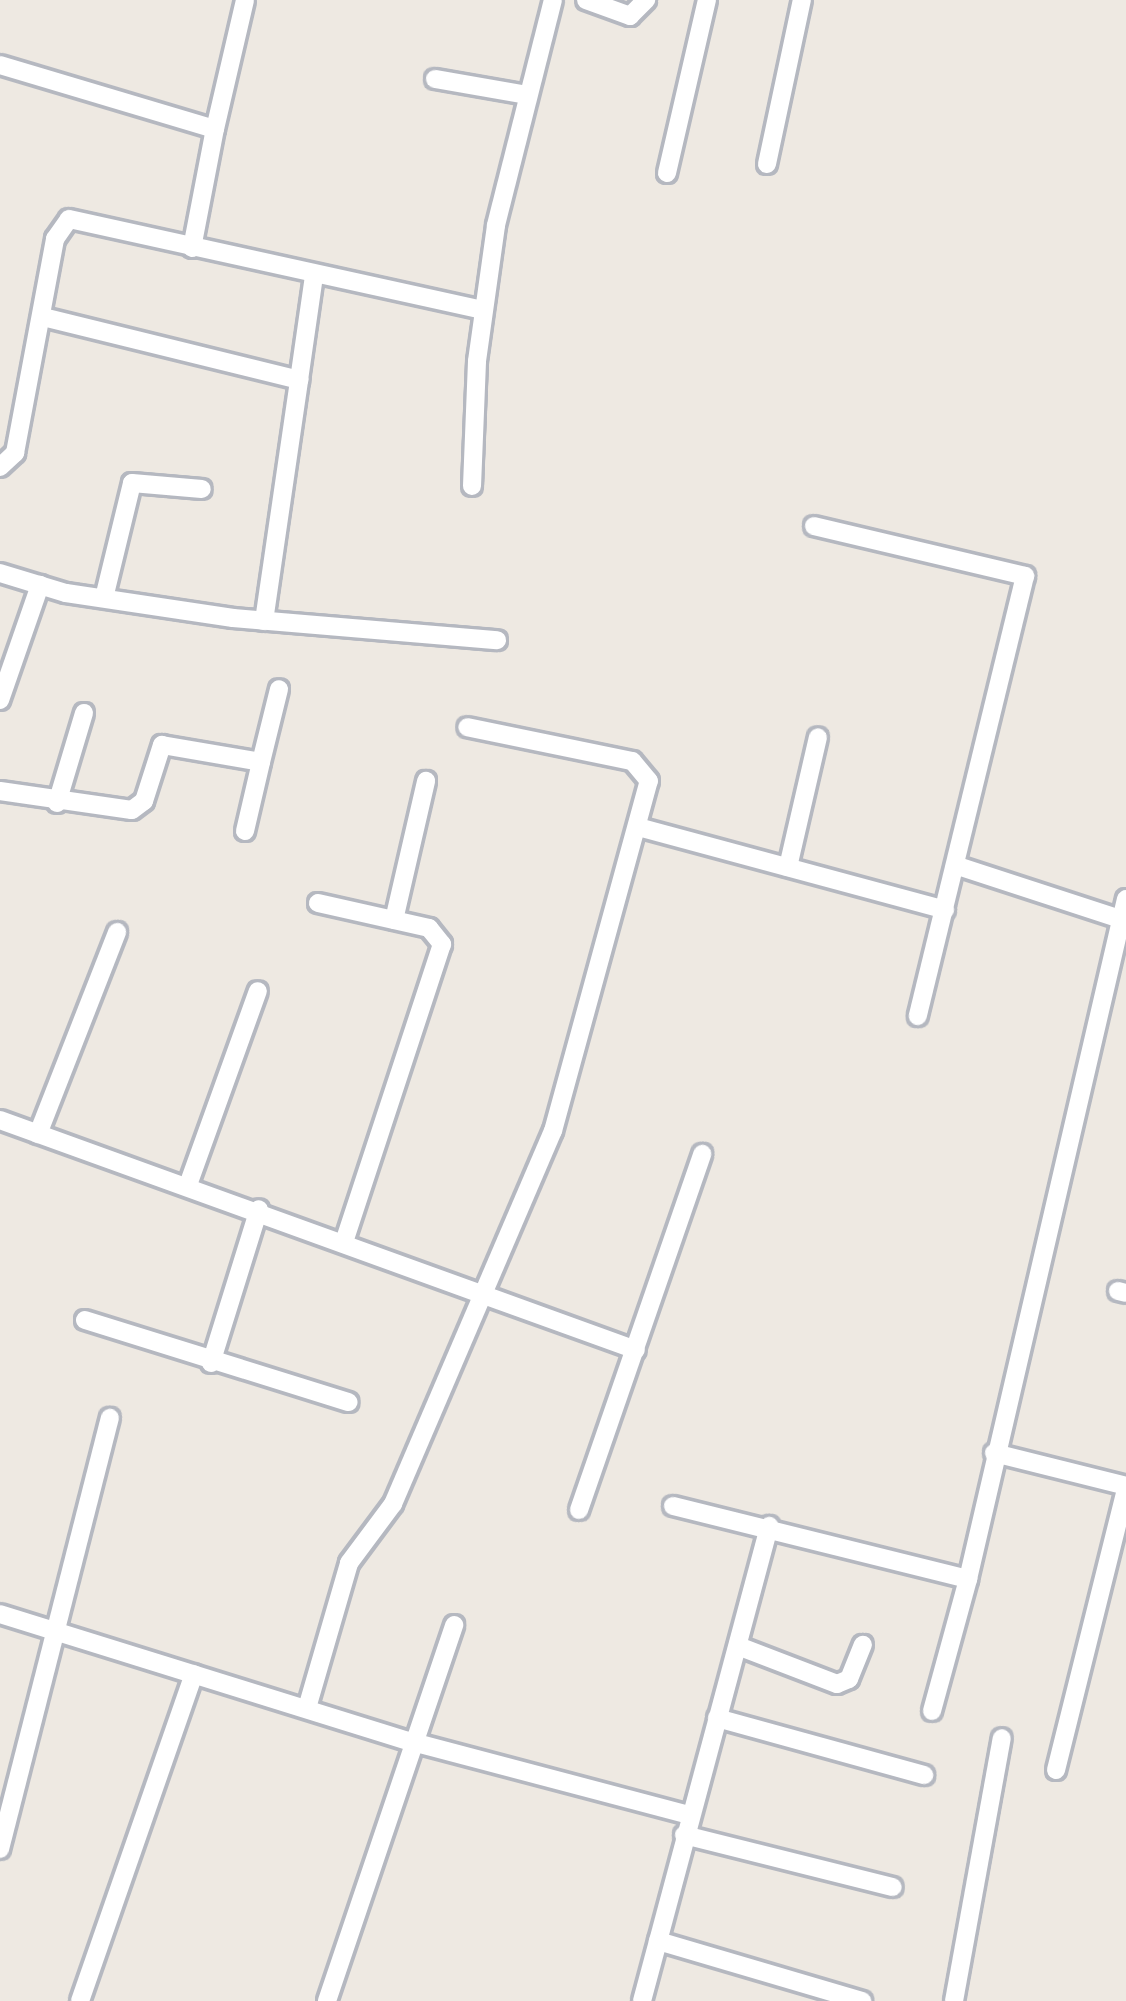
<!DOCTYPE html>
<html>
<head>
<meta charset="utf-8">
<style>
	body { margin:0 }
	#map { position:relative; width:1126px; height:2001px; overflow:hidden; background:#eee9e2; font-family:Roboto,sans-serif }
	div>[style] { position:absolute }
	.roads { filter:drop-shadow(3px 0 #b5b8c0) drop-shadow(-3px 0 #b5b8c0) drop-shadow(0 3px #b5b8c0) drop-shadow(0 -3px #b5b8c0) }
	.minor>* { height:18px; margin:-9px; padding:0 9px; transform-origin:9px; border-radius:9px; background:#fff }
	span { translate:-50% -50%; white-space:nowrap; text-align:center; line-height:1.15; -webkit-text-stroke:12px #fff; paint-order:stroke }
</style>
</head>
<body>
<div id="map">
	<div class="roads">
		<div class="minor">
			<i style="left:586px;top:0;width:47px;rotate:20deg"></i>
			<i style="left:630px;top:16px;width:23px;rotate:-45deg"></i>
			<i style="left:0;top:65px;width:224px;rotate:16.6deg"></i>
			<i style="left:215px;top:129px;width:132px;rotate:-76.9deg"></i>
			<i style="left:435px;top:79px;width:94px;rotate:9.8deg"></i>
			<i style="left:767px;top:164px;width:168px;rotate:-78deg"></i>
			<i style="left:667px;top:173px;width:178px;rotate:-77deg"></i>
			<i style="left:192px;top:248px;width:121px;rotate:-79.1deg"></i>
			<i style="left:43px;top:317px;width:264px;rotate:13.8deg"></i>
			<i style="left:299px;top:380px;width:105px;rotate:-81.8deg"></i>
			<i style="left:0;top:467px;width:21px;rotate:-43deg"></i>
			<i style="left:15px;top:453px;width:218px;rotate:-79.4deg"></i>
			<i style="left:55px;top:239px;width:24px;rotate:-55deg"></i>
			<i style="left:69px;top:219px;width:424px;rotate:12.4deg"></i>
			<i style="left:472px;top:486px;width:125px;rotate:-87.7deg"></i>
			<i style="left:477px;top:361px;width:137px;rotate:-82deg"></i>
			<i style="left:496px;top:225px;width:232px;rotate:-75.8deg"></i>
			<i style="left:814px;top:526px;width:217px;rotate:13.3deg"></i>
			<i style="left:1025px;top:576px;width:453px;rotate:103.7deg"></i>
			<i style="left:0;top:573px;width:69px;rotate:16.9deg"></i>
			<i style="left:66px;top:593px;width:169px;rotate:8.5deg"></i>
			<i style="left:233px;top:618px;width:265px;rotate:4.8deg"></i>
			<i style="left:104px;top:598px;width:118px;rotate:-76.3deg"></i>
			<i style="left:132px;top:483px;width:70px;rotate:4.9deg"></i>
			<i style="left:264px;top:621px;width:244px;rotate:-81.7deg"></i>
			<i style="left:0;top:700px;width:122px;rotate:-70.8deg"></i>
			<i style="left:0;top:791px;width:133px;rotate:8.2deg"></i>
			<i style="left:132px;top:810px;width:15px;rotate:-37deg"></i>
			<i style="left:144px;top:801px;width:59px;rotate:-72.2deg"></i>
			<i style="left:162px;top:745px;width:100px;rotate:9.7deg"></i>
			<i style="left:261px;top:762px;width:75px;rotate:-76.1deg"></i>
			<i style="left:57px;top:803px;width:94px;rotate:-73.3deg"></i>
			<i style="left:638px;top:827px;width:318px;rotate:15.1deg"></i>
			<i style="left:245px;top:831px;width:71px;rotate:-76.9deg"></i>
			<i style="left:958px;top:866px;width:177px;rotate:18.1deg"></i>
			<i style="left:788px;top:867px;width:133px;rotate:-77deg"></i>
			<i style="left:318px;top:903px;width:114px;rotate:12.7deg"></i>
			<i style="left:429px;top:928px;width:21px;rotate:51deg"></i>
			<i style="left:442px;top:944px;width:311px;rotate:108.2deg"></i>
			<i style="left:394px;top:920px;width:143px;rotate:-77deg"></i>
			<i style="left:0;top:1120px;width:676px;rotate:19.88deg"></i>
			<i style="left:38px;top:1134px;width:217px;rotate:-68.6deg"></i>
			<i style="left:188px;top:1185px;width:206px;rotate:-70.2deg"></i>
			<i style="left:1118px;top:1291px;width:8px;rotate:14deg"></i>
			<i style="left:85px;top:1320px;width:276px;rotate:17.3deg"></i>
			<i style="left:211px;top:1363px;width:161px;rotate:-72.7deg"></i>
			<i style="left:994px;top:1453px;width:136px;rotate:14deg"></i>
			<i style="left:673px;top:1506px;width:304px;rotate:13.9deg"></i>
			<i style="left:968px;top:1579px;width:698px;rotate:-76.92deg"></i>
			<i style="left:579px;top:1510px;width:377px;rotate:-70.9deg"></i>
			<i style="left:0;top:1614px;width:428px;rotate:17.3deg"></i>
			<i style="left:409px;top:1741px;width:291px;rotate:14.8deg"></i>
			<i style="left:738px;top:1646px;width:106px;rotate:21deg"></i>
			<i style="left:837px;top:1684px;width:13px;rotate:-23deg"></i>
			<i style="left:849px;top:1679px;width:37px;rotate:-68deg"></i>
			<i style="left:307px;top:1708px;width:151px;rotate:-73.8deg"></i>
			<i style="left:349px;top:1563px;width:74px;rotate:-53.3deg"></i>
			<i style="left:393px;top:1504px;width:406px;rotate:-66.8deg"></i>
			<i style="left:553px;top:1131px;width:363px;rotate:-74.7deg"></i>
			<i style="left:649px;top:781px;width:26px;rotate:-130deg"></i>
			<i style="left:632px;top:761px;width:168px;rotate:-168.4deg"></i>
			<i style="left:932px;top:1711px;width:137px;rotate:-74.7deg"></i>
			<i style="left:717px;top:1718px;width:215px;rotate:15.4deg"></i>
			<i style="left:1056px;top:1770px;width:289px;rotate:-76deg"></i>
			<i style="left:684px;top:1835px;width:215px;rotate:14deg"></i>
			<i style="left:0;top:1849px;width:445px;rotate:-75.7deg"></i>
			<i style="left:658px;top:1941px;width:213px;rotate:16.4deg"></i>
			<i style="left:80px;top:2001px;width:346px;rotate:-70.8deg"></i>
			<i style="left:327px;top:2001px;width:397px;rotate:-71.3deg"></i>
			<i style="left:642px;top:2001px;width:492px;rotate:-75deg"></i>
			<i style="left:954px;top:2001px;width:267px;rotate:-79.7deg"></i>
		</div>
	</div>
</div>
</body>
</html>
